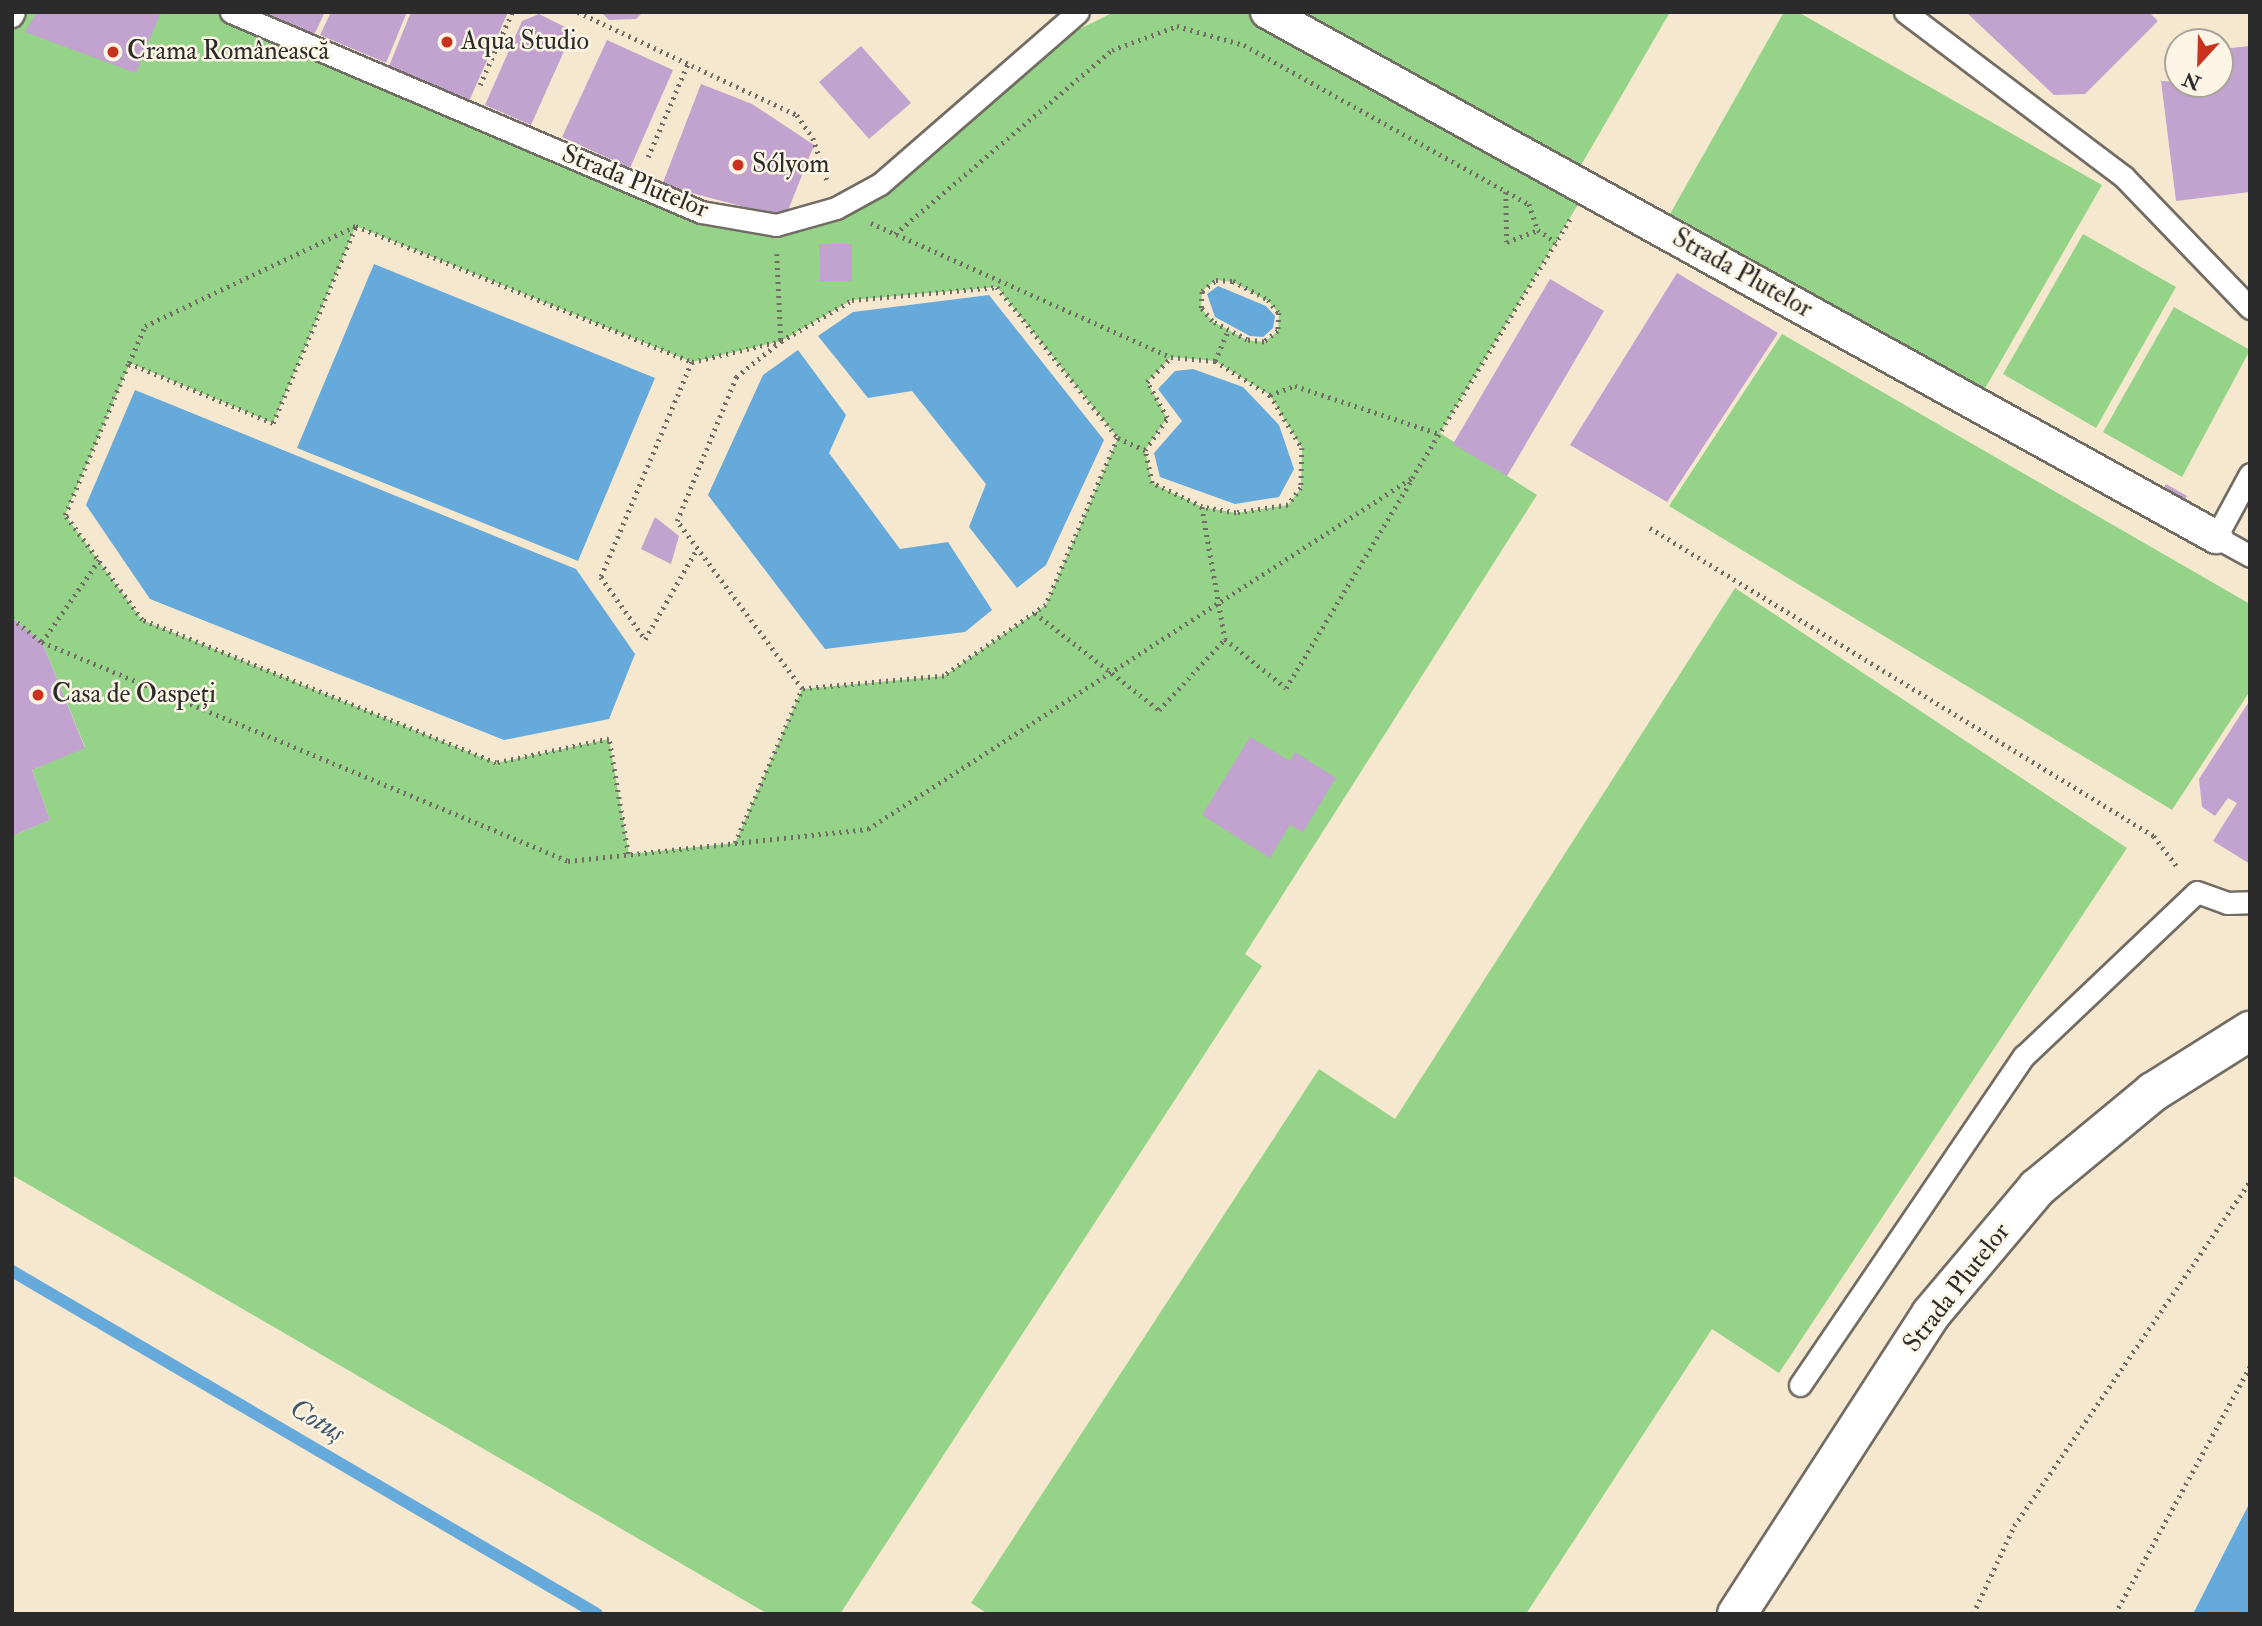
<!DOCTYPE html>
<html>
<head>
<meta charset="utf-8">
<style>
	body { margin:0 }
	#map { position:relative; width:2262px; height:1626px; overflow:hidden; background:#f6e8cf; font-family:"IM FELL Double Pica",serif }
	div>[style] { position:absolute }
	.green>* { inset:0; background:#95d389 }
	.water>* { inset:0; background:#66a9db }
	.stream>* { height:12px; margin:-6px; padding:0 6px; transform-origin:6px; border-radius:6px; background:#66a9db }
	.building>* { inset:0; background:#c2a2ce }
	.path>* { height:4.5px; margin-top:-2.25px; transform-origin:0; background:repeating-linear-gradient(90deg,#726d64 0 2px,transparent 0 7px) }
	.roads { filter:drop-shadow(2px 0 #726d64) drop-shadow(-2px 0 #726d64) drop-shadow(0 2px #726d64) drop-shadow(0 -2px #726d64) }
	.service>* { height:21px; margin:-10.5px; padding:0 10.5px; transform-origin:10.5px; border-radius:10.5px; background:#fff }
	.pedestrian>* { height:32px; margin:-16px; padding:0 16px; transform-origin:16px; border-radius:16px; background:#fff }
	.minor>* { height:38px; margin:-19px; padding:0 19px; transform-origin:19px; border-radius:19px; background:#fff }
	.dots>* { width:19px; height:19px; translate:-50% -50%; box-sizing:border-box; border:4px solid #fcf5e5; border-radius:50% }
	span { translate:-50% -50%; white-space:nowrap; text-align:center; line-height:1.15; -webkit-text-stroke:5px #fcf5e5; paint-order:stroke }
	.poi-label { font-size:26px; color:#2b2b2b }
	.left { translate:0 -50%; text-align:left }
	.street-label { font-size:26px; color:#2b2b2b }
	.water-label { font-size:28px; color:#405769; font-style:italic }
	.frame { position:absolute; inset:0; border:14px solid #2b2b2b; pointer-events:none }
	.north { position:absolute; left:2164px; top:28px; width:70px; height:70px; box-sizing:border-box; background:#fcf5e5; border:2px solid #a8a49b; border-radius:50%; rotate:202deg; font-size:19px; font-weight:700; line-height:28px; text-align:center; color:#2b2b2b }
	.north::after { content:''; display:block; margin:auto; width:24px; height:32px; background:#c8321e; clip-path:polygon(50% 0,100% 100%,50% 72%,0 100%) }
</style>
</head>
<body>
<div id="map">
	<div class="green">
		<i style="clip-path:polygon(evenodd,12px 12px,231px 12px,701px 212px,776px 225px,836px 208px,1025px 56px,1114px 12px,1670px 12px,1573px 179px,1588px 188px,1440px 433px,1537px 495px,1245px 954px,1262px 966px,840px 1614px,768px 1614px,12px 1175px,12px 836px,50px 820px,32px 770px,85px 747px,42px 642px,12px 618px,12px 12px,356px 226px,692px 362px,781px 341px,852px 300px,997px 287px,1118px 438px,1046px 605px,944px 676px,802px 689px,735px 843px,629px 854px,609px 739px,496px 763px,142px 620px,65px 515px,130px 363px,273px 423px,356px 226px,12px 12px,1216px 280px,1233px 282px,1268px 301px,1279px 313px,1278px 331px,1264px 342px,1247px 340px,1212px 321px,1201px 308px,1202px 291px,1216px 280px,12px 12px,1171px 357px,1215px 361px,1270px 395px,1302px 448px,1301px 488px,1288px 505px,1236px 513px,1202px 507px,1152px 483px,1145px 450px,1167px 418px,1147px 382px,1171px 357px)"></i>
		<i style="clip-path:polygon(1784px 12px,1798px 12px,2102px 185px,1983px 392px,1670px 214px)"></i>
		<i style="clip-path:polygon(2083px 234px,2176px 287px,2096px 428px,2003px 374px)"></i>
		<i style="clip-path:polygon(2174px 307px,2250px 350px,2182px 477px,2103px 432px)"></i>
		<i style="clip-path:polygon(1782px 334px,2250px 604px,2250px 691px,2172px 810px,1669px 506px)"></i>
		<i style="clip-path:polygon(1735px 588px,2127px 848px,1779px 1373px,1712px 1329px,1526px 1614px,988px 1614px,971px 1603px,1319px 1069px,1395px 1119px)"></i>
	</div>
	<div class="water">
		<i style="clip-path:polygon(374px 264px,655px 378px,578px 561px,297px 448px)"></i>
		<i style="clip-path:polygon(1218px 286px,1266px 306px,1275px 316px,1273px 328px,1263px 337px,1250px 336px,1215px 317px,1207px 294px)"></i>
		<i style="clip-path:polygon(989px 295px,1104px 440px,1046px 565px,1017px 588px,969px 527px,986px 484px,912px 391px,868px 398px,818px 336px,853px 312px)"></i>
		<i style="clip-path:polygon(798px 350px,846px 415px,829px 453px,900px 549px,948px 542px,992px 610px,965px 632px,825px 649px,708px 495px,763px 375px)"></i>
		<i style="clip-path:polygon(1193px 369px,1243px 387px,1279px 425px,1294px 469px,1279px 497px,1235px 504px,1160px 477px,1154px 453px,1182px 421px,1158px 389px,1175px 371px)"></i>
		<i style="clip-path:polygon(135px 390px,576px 569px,635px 654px,609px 719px,504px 740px,150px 599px,86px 505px)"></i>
		<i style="clip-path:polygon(2250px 1502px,2250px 1614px,2193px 1614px)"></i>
	</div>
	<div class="stream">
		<i style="left:12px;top:1271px;width:678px;rotate:30.38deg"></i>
	</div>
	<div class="building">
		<i style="clip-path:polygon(161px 12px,136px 73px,25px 32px,37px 12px)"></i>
		<i style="clip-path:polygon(262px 12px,325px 12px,314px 35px)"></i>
		<i style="clip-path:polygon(331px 12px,407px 12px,386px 63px,320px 35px)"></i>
		<i style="clip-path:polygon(411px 12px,508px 12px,467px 106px,387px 71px)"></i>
		<i style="clip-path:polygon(601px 12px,643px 12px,636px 19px,609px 20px)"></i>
		<i style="clip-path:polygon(1966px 12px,2149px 12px,2158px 21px,2085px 94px,2054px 95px)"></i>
		<i style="clip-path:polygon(539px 14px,573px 31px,531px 125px,485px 105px,522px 21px)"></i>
		<i style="clip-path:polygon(607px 40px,673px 70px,630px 168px,562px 137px)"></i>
		<i style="clip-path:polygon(861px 46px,911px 103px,869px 139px,819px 82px)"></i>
		<i style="clip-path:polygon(2250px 46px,2250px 192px,2176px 201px,2161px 81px,2220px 84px,2220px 49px)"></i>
		<i style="clip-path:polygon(701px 84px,752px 104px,814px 145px,785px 218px,662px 185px)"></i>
		<i style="clip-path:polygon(819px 244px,852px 244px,852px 281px,820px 281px)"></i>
		<i style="clip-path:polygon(1677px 273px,1778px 333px,1667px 502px,1570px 445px)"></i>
		<i style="clip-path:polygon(1550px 279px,1604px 311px,1507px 476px,1453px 444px)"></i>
		<i style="clip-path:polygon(2166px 484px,2187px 496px,2179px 510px,2158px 498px)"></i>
		<i style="clip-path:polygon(655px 517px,679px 536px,671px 564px,641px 549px)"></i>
		<i style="clip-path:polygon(12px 618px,42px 642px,85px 748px,32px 770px,50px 820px,12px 836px)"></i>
		<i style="clip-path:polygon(2250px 700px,2250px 864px,2213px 841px,2237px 803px,2228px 798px,2215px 816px,2202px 807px,2199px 779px)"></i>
		<i style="clip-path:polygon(1250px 737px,1290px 761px,1295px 752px,1336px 778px,1303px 832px,1290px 825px,1270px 858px,1202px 815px)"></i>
	</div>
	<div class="path">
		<i style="left:578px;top:12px;width:242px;rotate:25.2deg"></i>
		<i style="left:797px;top:115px;width:28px;rotate:55deg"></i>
		<i style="left:813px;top:138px;width:44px;rotate:71.6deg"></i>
		<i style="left:480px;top:85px;width:80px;rotate:-66.3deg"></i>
		<i style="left:648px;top:157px;width:104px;rotate:-66.9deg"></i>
		<i style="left:1506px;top:192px;width:50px;rotate:88.9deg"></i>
		<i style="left:1507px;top:242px;width:33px;rotate:-21deg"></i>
		<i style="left:871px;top:223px;width:329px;rotate:24.1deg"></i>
		<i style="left:895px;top:234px;width:285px;rotate:-40.3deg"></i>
		<i style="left:1112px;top:50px;width:69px;rotate:-20.3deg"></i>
		<i style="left:1177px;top:26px;width:70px;rotate:15.8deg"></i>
		<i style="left:1244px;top:45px;width:326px;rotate:29.2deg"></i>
		<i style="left:1529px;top:204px;width:28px;rotate:71deg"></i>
		<i style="left:1538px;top:230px;width:22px;rotate:34deg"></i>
		<i style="left:777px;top:254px;width:87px;rotate:87.4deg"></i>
		<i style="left:1216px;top:280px;width:17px;rotate:3deg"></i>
		<i style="left:1233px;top:281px;width:40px;rotate:28deg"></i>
		<i style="left:1268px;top:300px;width:17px;rotate:50deg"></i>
		<i style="left:1279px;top:313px;width:18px;rotate:93deg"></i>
		<i style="left:1278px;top:331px;width:18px;rotate:142deg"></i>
		<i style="left:1264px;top:342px;width:17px;rotate:-173deg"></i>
		<i style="left:1247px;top:340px;width:40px;rotate:-152deg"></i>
		<i style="left:1212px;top:321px;width:17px;rotate:-130deg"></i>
		<i style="left:1201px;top:308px;width:17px;rotate:-87deg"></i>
		<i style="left:1202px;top:291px;width:18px;rotate:-38deg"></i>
		<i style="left:1171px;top:357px;width:44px;rotate:5.2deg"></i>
		<i style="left:1215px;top:361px;width:65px;rotate:31.7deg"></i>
		<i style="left:1270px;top:395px;width:62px;rotate:58.9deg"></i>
		<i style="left:1302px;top:448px;width:40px;rotate:91.4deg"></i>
		<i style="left:1301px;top:488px;width:21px;rotate:127deg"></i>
		<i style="left:1288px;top:505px;width:53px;rotate:171.3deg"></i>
		<i style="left:1236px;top:513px;width:35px;rotate:-170deg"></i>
		<i style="left:1202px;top:507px;width:55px;rotate:-154.4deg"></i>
		<i style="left:1152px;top:483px;width:34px;rotate:-102deg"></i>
		<i style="left:1145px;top:450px;width:39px;rotate:-55deg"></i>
		<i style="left:1167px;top:418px;width:41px;rotate:-119.1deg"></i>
		<i style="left:1147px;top:382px;width:35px;rotate:-46deg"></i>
		<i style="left:1215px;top:361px;width:34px;rotate:-67deg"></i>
		<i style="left:692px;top:362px;width:91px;rotate:-13.3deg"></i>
		<i style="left:781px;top:341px;width:82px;rotate:-30deg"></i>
		<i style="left:852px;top:300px;width:146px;rotate:-5.1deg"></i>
		<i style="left:997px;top:287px;width:193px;rotate:51.3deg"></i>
		<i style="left:1118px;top:438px;width:182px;rotate:113.3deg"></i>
		<i style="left:1046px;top:605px;width:124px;rotate:145.2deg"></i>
		<i style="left:944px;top:676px;width:143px;rotate:174.8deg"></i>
		<i style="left:802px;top:689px;width:209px;rotate:-126.7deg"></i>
		<i style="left:677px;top:521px;width:156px;rotate:-67.7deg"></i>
		<i style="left:736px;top:377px;width:58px;rotate:-38.7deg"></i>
		<i style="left:129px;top:363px;width:40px;rotate:-66.6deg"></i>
		<i style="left:145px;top:326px;width:233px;rotate:-25.4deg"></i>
		<i style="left:1270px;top:395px;width:27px;rotate:-20deg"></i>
		<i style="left:1295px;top:386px;width:153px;rotate:18.3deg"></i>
		<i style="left:1118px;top:438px;width:30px;rotate:24deg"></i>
		<i style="left:1202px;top:507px;width:134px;rotate:80.1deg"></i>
		<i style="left:1650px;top:528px;width:591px;rotate:31.43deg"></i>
		<i style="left:2154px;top:836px;width:41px;rotate:52.9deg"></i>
		<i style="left:1035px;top:613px;width:157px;rotate:38deg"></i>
		<i style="left:1159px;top:710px;width:97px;rotate:-47.1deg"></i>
		<i style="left:1225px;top:639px;width:78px;rotate:38.8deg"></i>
		<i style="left:1286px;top:688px;width:244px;rotate:-58.9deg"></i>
		<i style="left:12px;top:618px;width:38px;rotate:39deg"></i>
		<i style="left:42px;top:642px;width:570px;rotate:22.6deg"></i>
		<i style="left:568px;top:861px;width:302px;rotate:-6.1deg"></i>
		<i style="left:868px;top:829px;width:647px;rotate:-32.83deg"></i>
		<i style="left:1412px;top:478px;width:303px;rotate:-58.6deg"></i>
		<i style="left:42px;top:642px;width:100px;rotate:-55.2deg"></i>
		<i style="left:735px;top:843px;width:168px;rotate:-66.5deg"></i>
		<i style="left:628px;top:854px;width:117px;rotate:-99.4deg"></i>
		<i style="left:609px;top:739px;width:116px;rotate:168deg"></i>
		<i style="left:496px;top:763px;width:382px;rotate:-158deg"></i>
		<i style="left:142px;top:620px;width:130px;rotate:-126.3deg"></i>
		<i style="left:65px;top:515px;width:165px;rotate:-67.2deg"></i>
		<i style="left:129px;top:363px;width:156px;rotate:22.6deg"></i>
		<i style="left:273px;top:423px;width:214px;rotate:-67.2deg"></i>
		<i style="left:356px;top:226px;width:362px;rotate:22deg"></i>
		<i style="left:692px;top:362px;width:233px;rotate:112.9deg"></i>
		<i style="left:601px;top:577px;width:76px;rotate:54.6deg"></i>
		<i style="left:645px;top:639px;width:104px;rotate:-60deg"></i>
		<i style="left:1973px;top:1614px;width:97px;rotate:-65deg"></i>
		<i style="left:2014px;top:1526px;width:418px;rotate:-55.6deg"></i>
		<i style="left:2115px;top:1614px;width:282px;rotate:-61.4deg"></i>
	</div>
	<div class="roads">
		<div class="service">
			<i style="left:231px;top:12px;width:511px;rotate:23.05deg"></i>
			<i style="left:701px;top:212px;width:76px;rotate:9.8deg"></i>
			<i style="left:776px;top:225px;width:62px;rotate:-15.8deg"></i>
			<i style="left:836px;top:208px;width:50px;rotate:-28.6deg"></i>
			<i style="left:880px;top:184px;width:262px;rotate:-41deg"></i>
			<i style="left:1905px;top:12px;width:274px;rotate:37deg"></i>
			<i style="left:2124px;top:177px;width:182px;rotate:46.1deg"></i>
			<i style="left:12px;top:16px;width:4px;rotate:-63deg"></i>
			<i style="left:2250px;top:474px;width:72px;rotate:118.4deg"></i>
			<i style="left:2216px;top:537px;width:39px;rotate:29deg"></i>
			<i style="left:1800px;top:1385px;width:398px;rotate:-55.8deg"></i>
			<i style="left:2024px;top:1056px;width:238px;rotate:-43.5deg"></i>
			<i style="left:2197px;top:892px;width:32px;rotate:20deg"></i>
			<i style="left:2227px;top:903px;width:23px;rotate:-2deg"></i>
		</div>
		<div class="pedestrian">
			<i style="left:1267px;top:12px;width:1085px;rotate:28.95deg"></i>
		</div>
		<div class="minor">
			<i style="left:1737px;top:1614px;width:357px;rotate:-57.1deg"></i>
			<i style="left:1931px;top:1314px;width:165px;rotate:-49.9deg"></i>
			<i style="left:2037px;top:1188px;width:151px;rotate:-39.6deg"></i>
			<i style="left:2153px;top:1092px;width:115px;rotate:-32.2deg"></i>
		</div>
	</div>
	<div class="dots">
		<i style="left:447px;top:42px;background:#c8321e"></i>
		<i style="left:113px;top:52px;background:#c8321e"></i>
		<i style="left:738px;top:165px;background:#c8321e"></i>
		<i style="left:38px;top:695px;background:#c8321e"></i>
	</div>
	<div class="poi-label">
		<span class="left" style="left:461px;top:42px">Aqua Studio</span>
		<span class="left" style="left:127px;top:52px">Crama Românească</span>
		<span class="left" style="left:752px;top:165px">Sólyom</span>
		<span class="left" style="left:52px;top:695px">Casa de Oaspeți</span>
	</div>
	<div class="street-label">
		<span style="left:635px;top:182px;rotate:22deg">Strada Plutelor</span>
		<span style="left:1742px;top:274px;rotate:29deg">Strada Plutelor</span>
		<span style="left:1957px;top:1288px;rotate:-52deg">Strada Plutelor</span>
	</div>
	<div class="water-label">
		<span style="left:317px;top:1421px;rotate:30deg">Cotuș</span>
	</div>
	<div class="frame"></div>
	<div class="north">N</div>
</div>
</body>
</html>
